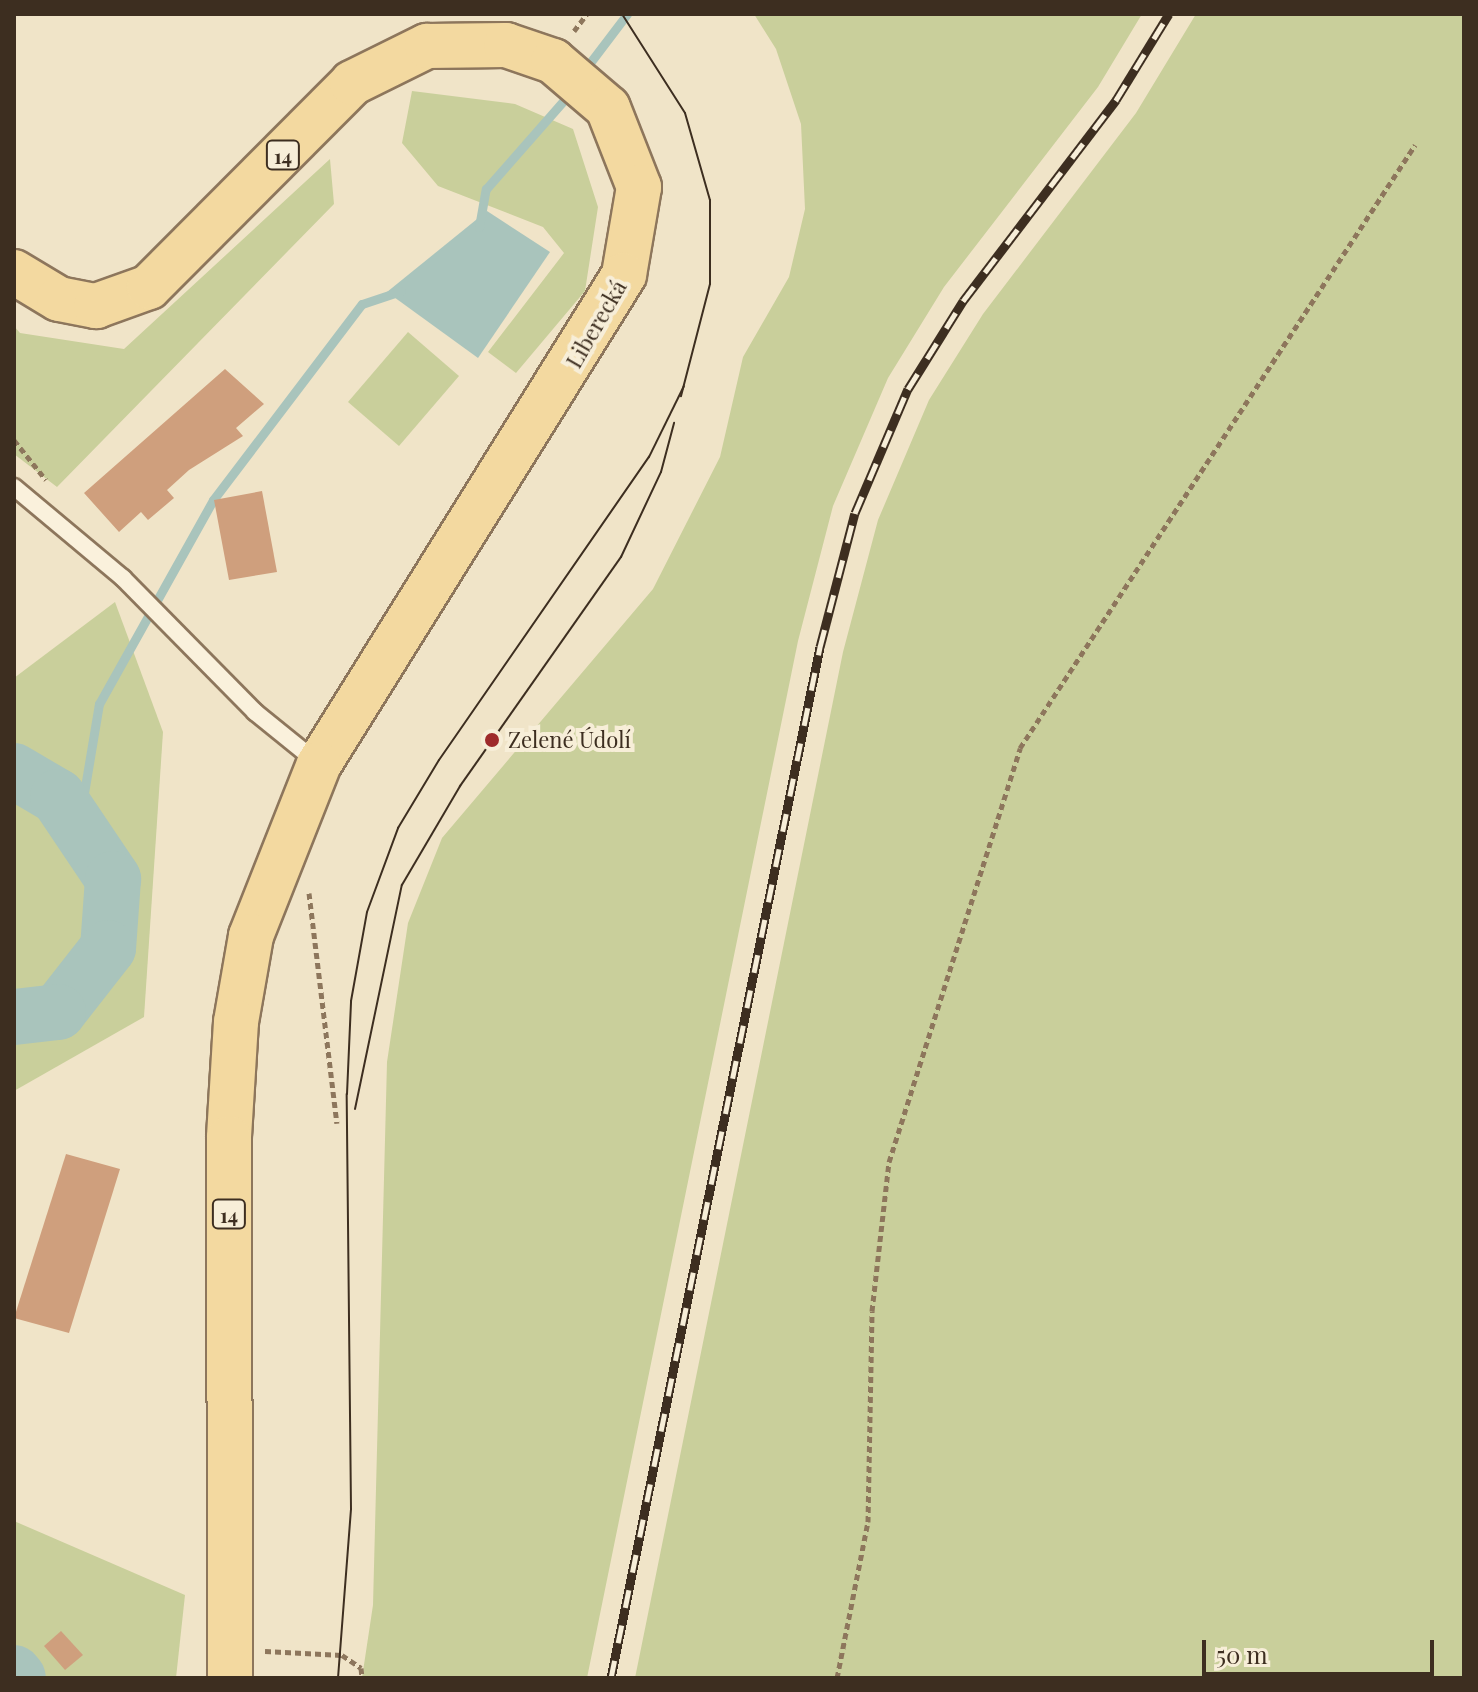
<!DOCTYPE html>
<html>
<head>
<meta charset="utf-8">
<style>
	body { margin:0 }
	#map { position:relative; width:1478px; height:1692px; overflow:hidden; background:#f0e4c8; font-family:"Playfair Display",serif }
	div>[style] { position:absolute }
	.green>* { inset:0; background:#c9cf9b }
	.water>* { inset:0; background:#a9c4bc }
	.stream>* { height:9px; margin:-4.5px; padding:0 4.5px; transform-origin:4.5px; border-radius:4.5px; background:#a9c4bc }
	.river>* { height:56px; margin:-28px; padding:0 28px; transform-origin:28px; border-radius:28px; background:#a9c4bc }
	.building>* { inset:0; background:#cf9f7d }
	.path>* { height:5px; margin-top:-2.5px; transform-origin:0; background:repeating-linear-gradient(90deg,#8d765c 0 6px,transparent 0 10px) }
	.roads { filter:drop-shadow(2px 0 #8d765c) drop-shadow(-2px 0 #8d765c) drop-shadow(0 2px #8d765c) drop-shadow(0 -2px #8d765c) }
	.service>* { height:16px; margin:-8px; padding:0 8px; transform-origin:8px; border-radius:8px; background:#faf1dc }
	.primary>* { height:44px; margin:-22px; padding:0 22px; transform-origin:22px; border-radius:22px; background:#f3d9a0 }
	.tram>* { height:2px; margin:-1px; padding:0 1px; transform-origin:1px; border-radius:1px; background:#3d2e20 }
	.rail>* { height:9px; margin-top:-4.5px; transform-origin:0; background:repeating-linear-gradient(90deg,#f7eed8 0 18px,#3d2e20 0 36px); box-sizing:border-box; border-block:2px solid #3d2e20 }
	.dots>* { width:22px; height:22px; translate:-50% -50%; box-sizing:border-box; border:4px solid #f7eed8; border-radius:50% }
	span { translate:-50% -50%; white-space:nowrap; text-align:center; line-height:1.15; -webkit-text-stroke:8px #f7eed8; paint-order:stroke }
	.shield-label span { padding:2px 6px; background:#f7eed8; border:2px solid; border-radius:6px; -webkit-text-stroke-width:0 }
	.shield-label { font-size:20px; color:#3d2e20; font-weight:700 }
	.street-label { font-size:22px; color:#3d2e20 }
	.poi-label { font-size:22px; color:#3d2e20 }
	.left { translate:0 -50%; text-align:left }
	.frame { position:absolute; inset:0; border:16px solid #3d2e20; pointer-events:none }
	.scale { position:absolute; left:1202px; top:1640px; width:232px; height:36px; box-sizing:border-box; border:4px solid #3d2e20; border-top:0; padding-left:10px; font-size:24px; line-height:28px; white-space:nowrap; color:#3d2e20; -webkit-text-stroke:6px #f7eed8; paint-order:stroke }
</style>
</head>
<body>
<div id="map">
	<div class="green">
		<i style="clip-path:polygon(754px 14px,1142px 14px,1098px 87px,944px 287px,888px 378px,833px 506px,798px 641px,587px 1678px,362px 1678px,373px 1605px,387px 1062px,408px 923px,442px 838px,653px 589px,720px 457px,743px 357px,789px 277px,805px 209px,801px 124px,776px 49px)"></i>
		<i style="clip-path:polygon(1196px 14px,1464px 14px,1464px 1678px,635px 1678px,843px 652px,878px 520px,929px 400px,983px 314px,1136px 113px)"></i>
		<i style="clip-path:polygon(412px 91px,515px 104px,573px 129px,598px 207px,585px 291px,516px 373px,488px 352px,564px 253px,543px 227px,438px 186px,402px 143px)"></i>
		<i style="clip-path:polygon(330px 159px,334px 204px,57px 487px,14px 454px,14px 326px,20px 333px,124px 349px)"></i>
		<i style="clip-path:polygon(408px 332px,459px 376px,399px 446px,348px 402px)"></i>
		<i style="clip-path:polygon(115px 602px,163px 732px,144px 1017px,14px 1091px,14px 678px)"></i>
		<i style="clip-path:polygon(14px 1521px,185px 1595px,176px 1678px,14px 1678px)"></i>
	</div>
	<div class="water">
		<i style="clip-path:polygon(487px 211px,550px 252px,478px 358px,387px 292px)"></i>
	</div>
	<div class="stream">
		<i style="left:583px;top:72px;width:73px;rotate:-52.8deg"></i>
		<i style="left:479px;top:227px;width:39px;rotate:-80deg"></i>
		<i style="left:486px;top:189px;width:130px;rotate:-48.7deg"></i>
		<i style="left:79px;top:823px;width:121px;rotate:-80.5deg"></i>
		<i style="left:99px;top:704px;width:234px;rotate:-60.8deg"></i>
		<i style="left:213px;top:500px;width:246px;rotate:-52.8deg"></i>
		<i style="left:362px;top:304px;width:41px;rotate:-18.4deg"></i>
	</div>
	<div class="river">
		<i style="left:14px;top:771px;width:51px;rotate:30.6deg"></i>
		<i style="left:58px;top:797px;width:99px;rotate:56.1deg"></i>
		<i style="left:113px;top:879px;width:69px;rotate:94.1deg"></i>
		<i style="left:108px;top:948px;width:81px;rotate:128deg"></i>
		<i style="left:58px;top:1012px;width:44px;rotate:173.5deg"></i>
		<i style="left:14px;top:1673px;width:6px;rotate:51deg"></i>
	</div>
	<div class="building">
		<i style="clip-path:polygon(225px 369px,264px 404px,236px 428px,243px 436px,189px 470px,167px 490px,174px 498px,148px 520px,141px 512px,119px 532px,84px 493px)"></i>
		<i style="clip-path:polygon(262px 491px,277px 572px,229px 580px,214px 500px)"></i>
		<i style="clip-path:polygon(66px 1154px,120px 1169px,69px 1333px,14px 1318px)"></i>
		<i style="clip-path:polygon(61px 1631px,83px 1655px,65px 1670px,44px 1646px)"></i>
	</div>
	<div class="path">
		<i style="left:574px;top:31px;width:21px;rotate:-53deg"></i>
		<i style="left:14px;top:440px;width:51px;rotate:51.3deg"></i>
		<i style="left:309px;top:893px;width:232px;rotate:83.1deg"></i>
		<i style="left:265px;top:1651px;width:77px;rotate:3deg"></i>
		<i style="left:342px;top:1655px;width:23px;rotate:34deg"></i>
		<i style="left:361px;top:1668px;width:10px;rotate:84deg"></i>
		<i style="left:837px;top:1678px;width:159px;rotate:-78.8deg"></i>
		<i style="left:868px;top:1522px;width:211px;rotate:-88.9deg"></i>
		<i style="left:872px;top:1311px;width:150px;rotate:-83.5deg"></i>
		<i style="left:889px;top:1162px;width:434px;rotate:-72.4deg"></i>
		<i style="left:1020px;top:748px;width:721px;rotate:-56.77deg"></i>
	</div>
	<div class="roads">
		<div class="service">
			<i style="left:14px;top:487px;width:142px;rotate:39.9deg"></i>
			<i style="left:123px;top:578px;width:188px;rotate:45.4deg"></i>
			<i style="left:255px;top:712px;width:81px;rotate:39deg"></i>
		</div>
		<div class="primary">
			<i style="left:14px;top:272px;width:52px;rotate:31deg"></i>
			<i style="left:59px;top:299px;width:38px;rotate:11deg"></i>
			<i style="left:96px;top:306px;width:56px;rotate:-19.7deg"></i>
			<i style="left:149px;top:287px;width:288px;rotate:-45.1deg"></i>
			<i style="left:352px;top:83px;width:84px;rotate:-26.3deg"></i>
			<i style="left:427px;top:46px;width:79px;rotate:-0.7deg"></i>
			<i style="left:506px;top:45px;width:50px;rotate:18.8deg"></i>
			<i style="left:553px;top:61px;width:72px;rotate:40.5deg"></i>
			<i style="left:608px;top:108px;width:85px;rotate:68.6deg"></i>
			<i style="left:639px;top:187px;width:89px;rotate:99.7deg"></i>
			<i style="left:624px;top:275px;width:576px;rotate:121.95deg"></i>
			<i style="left:319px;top:764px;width:185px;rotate:111.6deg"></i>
			<i style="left:251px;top:936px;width:87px;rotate:99.9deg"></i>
			<i style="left:236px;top:1022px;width:116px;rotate:93.5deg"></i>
			<i style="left:229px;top:1138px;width:540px;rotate:89.89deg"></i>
		</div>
	</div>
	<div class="tram">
		<i style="left:622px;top:14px;width:117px;rotate:57.5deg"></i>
		<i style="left:685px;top:113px;width:91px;rotate:74deg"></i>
		<i style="left:710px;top:200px;width:84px;rotate:90deg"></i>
		<i style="left:710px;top:284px;width:116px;rotate:104.5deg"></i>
		<i style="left:355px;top:1109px;width:229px;rotate:-78.2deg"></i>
		<i style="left:402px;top:885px;width:115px;rotate:-59.6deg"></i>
		<i style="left:460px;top:786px;width:280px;rotate:-54.9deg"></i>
		<i style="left:621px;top:557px;width:94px;rotate:-64.8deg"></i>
		<i style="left:661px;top:472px;width:51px;rotate:-75.1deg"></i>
		<i style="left:338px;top:1678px;width:169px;rotate:-85.6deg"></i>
		<i style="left:351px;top:1509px;width:415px;rotate:-90.6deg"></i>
		<i style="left:347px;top:1094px;width:93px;rotate:-87.5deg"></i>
		<i style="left:351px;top:1001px;width:90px;rotate:-79.8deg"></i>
		<i style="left:367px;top:912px;width:90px;rotate:-69.7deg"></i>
		<i style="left:398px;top:828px;width:79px;rotate:-58.9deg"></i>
		<i style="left:439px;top:760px;width:369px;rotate:-55.3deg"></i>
		<i style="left:649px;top:457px;width:79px;rotate:-63.8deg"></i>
	</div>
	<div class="rail">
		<i style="left:611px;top:1678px;width:1052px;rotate:-78.54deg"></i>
		<i style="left:820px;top:647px;width:138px;rotate:-75.4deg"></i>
		<i style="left:855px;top:513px;width:135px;rotate:-66.9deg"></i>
		<i style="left:908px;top:389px;width:104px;rotate:-58deg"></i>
		<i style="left:963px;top:301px;width:253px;rotate:-52.7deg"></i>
		<i style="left:1116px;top:100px;width:101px;rotate:-58.4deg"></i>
	</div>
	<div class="dots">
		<i style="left:492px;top:740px;background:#9e2a2b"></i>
	</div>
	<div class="shield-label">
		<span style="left:283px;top:155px">14</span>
		<span style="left:229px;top:1214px">14</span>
	</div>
	<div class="street-label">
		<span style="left:596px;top:324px;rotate:-60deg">Liberecká</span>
	</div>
	<div class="poi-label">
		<span class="left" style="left:508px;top:740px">Zelené Údolí</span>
	</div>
	<div class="frame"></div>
	<div class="scale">50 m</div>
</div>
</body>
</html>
